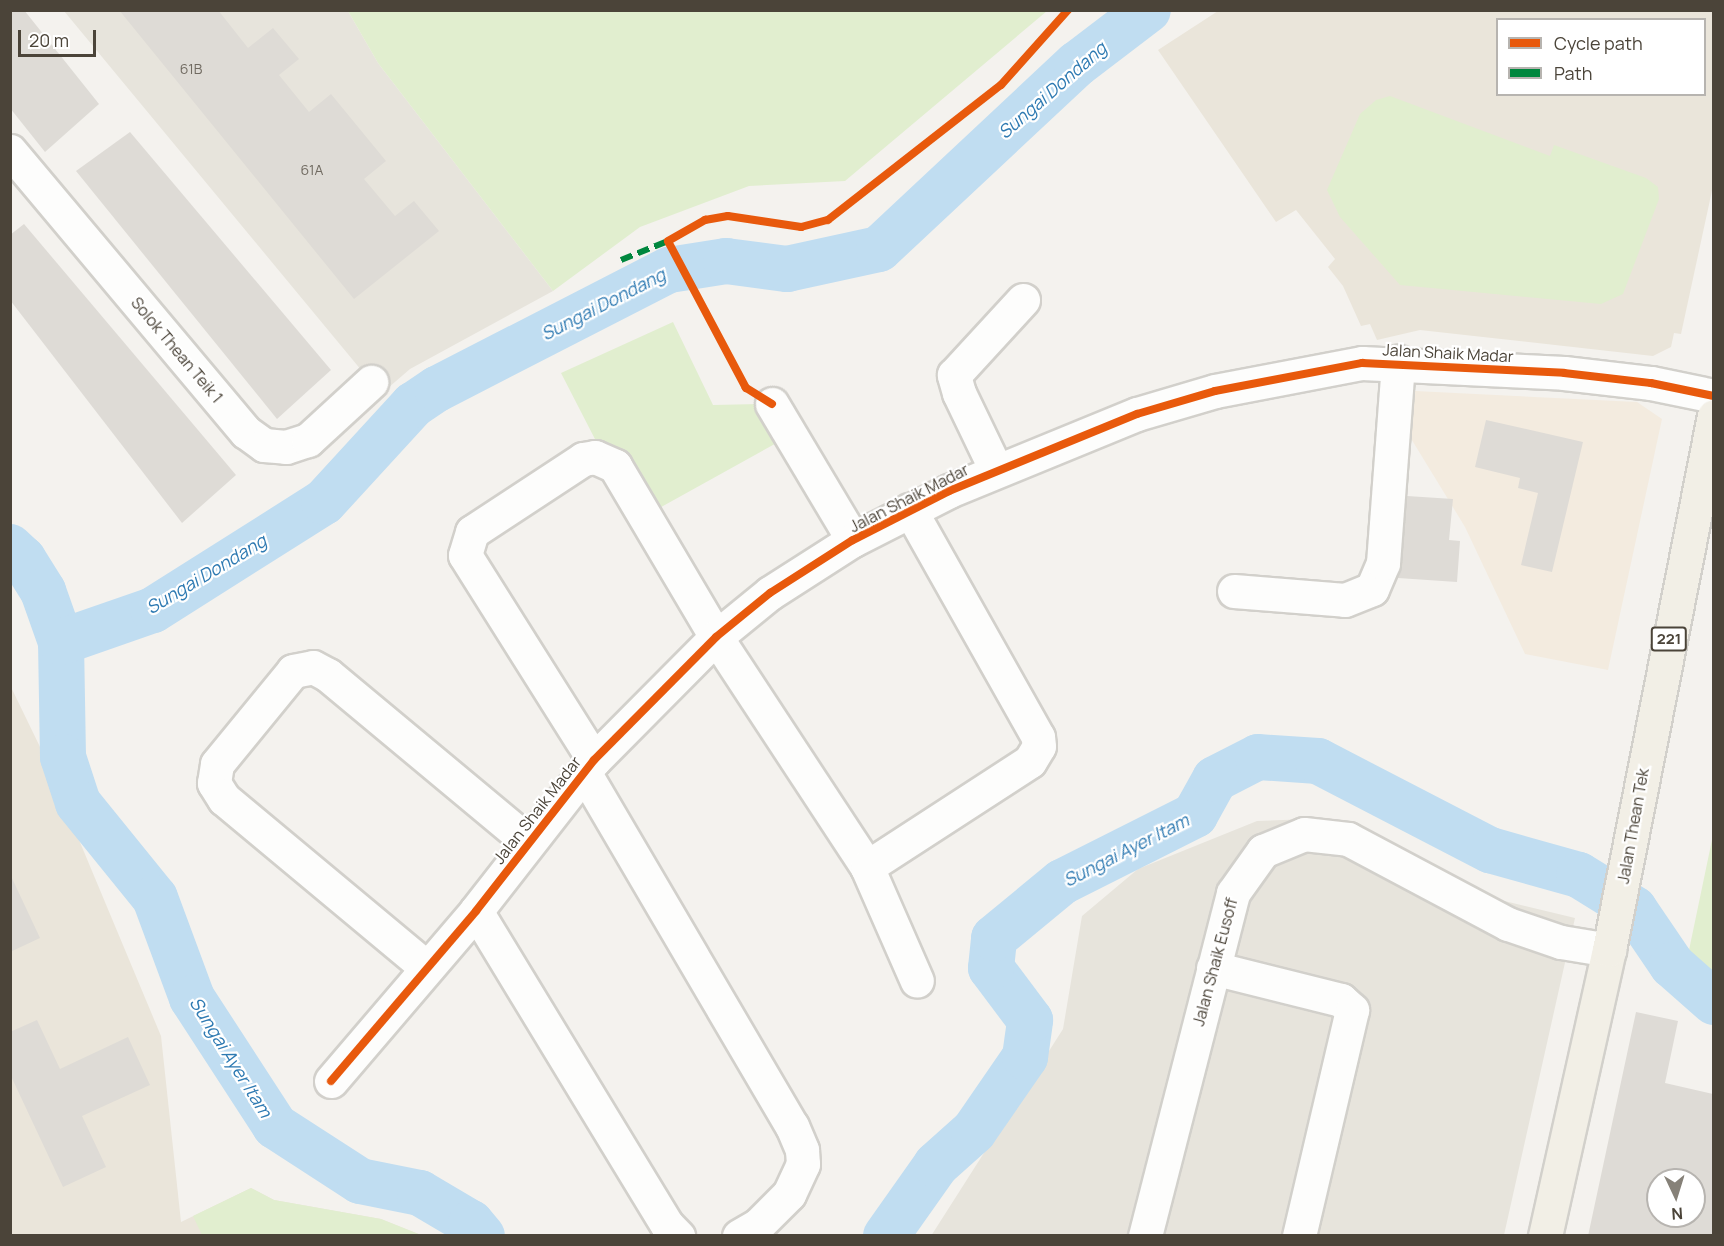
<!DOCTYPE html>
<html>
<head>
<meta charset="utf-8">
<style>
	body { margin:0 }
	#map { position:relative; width:1724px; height:1246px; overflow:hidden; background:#f4f2ee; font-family:Manrope,sans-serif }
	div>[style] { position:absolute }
	.residential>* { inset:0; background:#e7e4dc }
	.commercial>* { inset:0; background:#f3ebdf }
	.education>* { inset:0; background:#eae5da }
	.green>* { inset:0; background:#e1eecf }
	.river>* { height:46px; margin:-23px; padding:0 23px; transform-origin:23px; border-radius:23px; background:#c0ddf1 }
	.building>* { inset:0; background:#dedbd6 }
	.roads { filter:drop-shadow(2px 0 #d2d0cb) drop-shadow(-2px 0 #d2d0cb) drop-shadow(0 2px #d2d0cb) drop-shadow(0 -2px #d2d0cb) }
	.minor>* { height:33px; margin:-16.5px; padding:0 16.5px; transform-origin:16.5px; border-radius:16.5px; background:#fdfdfc }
	.major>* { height:33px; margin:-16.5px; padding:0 16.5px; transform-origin:16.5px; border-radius:16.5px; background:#f2efe6 }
	.quiet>* { height:6px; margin-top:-3px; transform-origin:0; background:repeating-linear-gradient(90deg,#00873e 0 12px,transparent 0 18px) }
	.cycleway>* { height:8px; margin:-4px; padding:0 4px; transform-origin:4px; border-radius:4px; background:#e8590c }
	span { translate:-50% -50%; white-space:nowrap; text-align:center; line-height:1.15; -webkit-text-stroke:4.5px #fff; paint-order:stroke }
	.number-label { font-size:14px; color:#706a61 }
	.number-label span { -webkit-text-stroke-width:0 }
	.shield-label span { padding:2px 4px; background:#fff; border:2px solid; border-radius:4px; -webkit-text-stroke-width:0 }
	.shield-label { font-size:15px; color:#4b4439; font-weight:700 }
	.street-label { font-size:16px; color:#4b4439 }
	.water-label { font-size:18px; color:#2e7ab2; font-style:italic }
	.frame { position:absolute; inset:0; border:12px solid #4b4439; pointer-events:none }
	.legend { position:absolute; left:1496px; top:18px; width:210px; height:78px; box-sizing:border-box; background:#fff; border:2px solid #b7b4b0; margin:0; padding:8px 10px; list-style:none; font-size:18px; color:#4b4439 }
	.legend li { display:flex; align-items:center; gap:12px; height:30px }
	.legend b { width:30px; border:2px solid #b7b4b0 }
	.north { position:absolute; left:1646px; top:1168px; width:60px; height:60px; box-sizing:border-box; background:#fff; border:2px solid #b7b4b0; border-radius:50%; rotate:176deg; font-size:16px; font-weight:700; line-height:24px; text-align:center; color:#4b4439 }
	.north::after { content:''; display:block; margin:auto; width:21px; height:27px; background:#868178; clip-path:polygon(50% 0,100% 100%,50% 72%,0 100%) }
	.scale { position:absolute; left:18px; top:30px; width:78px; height:27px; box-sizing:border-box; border:3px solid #4b4439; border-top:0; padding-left:8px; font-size:18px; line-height:21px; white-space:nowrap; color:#4b4439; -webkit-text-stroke:4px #fff; paint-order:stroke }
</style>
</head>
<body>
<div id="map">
	<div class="residential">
		<i style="clip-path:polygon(64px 11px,348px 11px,378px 63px,553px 291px,410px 369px,381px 394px)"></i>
		<i style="clip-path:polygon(1309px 819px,1488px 897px,1575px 918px,1504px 1235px,931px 1236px,1063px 1029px,1082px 916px,1138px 869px,1257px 821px)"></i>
	</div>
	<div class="commercial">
		<i style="clip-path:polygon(1415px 391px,1637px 402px,1662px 419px,1608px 670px,1525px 654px,1465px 527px,1407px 432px,1405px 401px)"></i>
	</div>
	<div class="education">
		<i style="clip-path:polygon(evenodd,1218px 11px,1713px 11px,1713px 186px,1681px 334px,1674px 333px,1671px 347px,1653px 356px,1420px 330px,1377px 340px,1370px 324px,1361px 326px,1343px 286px,1328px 267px,1335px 259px,1296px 210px,1276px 222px,1158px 50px,1218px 11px,1498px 20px,1704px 20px,1704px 94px,1498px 94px,1498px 20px)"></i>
		<i style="clip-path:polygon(10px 685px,41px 749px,161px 1036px,181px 1222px,251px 1188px,274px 1200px,381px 1219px,421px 1235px,11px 1235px)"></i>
	</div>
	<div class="green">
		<i style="clip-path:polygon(348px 11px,1047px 11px,845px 181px,749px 186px,640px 227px,553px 291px,378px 63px)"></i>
		<i style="clip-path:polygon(1390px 96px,1550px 156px,1554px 145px,1646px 178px,1658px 187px,1659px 199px,1623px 294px,1601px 304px,1400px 285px,1340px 217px,1327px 190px,1360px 114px,1376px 100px)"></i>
		<i style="clip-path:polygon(673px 322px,713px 405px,759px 404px,782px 440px,654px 511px,597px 443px,561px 373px)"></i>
		<i style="clip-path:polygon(1713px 835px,1714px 977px,1713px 977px,1688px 955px)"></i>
		<i style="clip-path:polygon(251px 1188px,274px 1200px,381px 1219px,421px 1235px,202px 1235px,193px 1216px)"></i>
	</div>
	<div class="river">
		<i style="left:10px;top:547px;width:18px;rotate:43deg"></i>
		<i style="left:23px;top:559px;width:38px;rotate:58deg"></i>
		<i style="left:43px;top:591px;width:54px;rotate:70.6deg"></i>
		<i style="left:61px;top:642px;width:115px;rotate:89deg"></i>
		<i style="left:63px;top:757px;width:48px;rotate:71.9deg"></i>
		<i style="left:78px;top:803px;width:122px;rotate:51deg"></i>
		<i style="left:155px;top:898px;width:107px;rotate:69.7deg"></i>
		<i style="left:192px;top:998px;width:153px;rotate:57deg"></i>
		<i style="left:275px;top:1126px;width:101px;rotate:32.9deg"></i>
		<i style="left:360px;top:1181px;width:61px;rotate:11.3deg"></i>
		<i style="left:420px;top:1193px;width:59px;rotate:30.5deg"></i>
		<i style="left:471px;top:1223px;width:17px;rotate:50deg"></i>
		<i style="left:61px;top:642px;width:97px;rotate:-19.2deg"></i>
		<i style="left:153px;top:610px;width:202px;rotate:-32.3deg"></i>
		<i style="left:324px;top:502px;width:132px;rotate:-47.5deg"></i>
		<i style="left:413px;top:405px;width:29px;rotate:-34deg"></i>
		<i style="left:437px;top:389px;width:261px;rotate:-27.2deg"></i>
		<i style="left:669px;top:270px;width:58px;rotate:-9deg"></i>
		<i style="left:726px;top:261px;width:62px;rotate:7.5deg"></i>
		<i style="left:787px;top:269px;width:94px;rotate:-12.3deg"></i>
		<i style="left:879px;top:249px;width:271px;rotate:-43.1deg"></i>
		<i style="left:1077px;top:64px;width:89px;rotate:-37.3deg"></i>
		<i style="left:886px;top:1236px;width:87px;rotate:-54.8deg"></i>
		<i style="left:936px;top:1165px;width:51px;rotate:-41.8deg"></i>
		<i style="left:974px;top:1131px;width:90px;rotate:-55.4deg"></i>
		<i style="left:1025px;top:1057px;width:37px;rotate:-82deg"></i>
		<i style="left:1030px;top:1020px;width:65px;rotate:-126.9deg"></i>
		<i style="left:991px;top:968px;width:30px;rotate:-84deg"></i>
		<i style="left:994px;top:938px;width:88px;rotate:-39.5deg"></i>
		<i style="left:1062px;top:882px;width:149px;rotate:-26.7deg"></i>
		<i style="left:1195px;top:815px;width:41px;rotate:-60.9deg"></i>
		<i style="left:1215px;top:779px;width:48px;rotate:-27.1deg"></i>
		<i style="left:1258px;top:757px;width:60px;rotate:3.8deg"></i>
		<i style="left:1318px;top:761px;width:194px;rotate:27.4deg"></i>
		<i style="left:1490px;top:850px;width:92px;rotate:15.7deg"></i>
		<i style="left:1579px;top:875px;width:65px;rotate:31.7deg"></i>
		<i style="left:1634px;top:909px;width:68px;rotate:55.8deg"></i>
		<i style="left:1672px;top:965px;width:56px;rotate:41.4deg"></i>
	</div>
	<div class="building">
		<i style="clip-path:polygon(10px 10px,24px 10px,99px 104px,45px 152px,10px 108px)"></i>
		<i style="clip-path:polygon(119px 10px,218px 10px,248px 48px,273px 28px,299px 59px,279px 75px,309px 112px,331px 94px,386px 161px,364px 179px,395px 216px,414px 201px,439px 231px,354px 299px)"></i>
		<i style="clip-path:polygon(130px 132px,331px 370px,277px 419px,76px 171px)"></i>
		<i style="clip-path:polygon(24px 224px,236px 475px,182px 523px,10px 300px,10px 235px)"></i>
		<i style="clip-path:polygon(1486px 420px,1583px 442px,1552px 572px,1521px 565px,1538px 493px,1518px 488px,1520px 478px,1475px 467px)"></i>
		<i style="clip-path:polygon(1407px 496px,1453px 499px,1449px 540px,1460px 541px,1457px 582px,1398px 578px)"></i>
		<i style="clip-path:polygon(10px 874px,40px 938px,10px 952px)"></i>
		<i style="clip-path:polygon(evenodd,1636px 1012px,1678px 1021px,1665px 1083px,1713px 1094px,1713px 1236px,1588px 1236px,1636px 1012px,1658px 1180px,1694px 1180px,1694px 1216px,1658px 1216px,1658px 1180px)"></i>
		<i style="clip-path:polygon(37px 1020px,60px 1069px,128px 1037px,150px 1085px,82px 1116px,106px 1167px,63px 1187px,10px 1074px,10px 1032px)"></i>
	</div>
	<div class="roads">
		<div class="minor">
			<i style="left:10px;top:151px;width:367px;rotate:50deg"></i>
			<i style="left:246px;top:432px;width:22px;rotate:36deg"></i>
			<i style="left:264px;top:445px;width:22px;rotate:5deg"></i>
			<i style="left:286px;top:447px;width:23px;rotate:-18deg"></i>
			<i style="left:308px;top:440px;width:86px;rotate:-42.6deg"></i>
			<i style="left:772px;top:404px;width:158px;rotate:59.2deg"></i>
			<i style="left:996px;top:470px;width:85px;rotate:-115.7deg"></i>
			<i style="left:959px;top:393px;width:19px;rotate:-106deg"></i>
			<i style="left:954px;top:375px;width:102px;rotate:-47.4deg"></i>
			<i style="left:1234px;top:591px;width:111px;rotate:4.6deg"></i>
			<i style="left:1345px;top:600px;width:29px;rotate:-22deg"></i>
			<i style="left:1372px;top:589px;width:28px;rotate:-67deg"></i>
			<i style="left:1383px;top:563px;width:202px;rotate:-85.7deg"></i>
			<i style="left:594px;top:760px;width:242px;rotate:-122.2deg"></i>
			<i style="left:465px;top:555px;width:24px;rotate:-73deg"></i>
			<i style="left:472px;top:532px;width:133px;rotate:-33.3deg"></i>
			<i style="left:583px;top:459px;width:12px;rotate:-9deg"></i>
			<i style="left:595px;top:457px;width:22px;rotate:24deg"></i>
			<i style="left:615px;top:466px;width:199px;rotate:59.4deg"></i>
			<i style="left:716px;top:637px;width:275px;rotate:56.7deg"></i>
			<i style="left:867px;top:867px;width:124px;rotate:66.3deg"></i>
			<i style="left:584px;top:772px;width:411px;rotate:59.6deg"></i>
			<i style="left:792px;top:1126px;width:26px;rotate:67deg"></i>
			<i style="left:802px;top:1150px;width:14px;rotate:86deg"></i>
			<i style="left:803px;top:1164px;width:33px;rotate:115deg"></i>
			<i style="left:789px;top:1194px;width:44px;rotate:135deg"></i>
			<i style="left:758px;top:1225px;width:22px;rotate:150deg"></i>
			<i style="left:867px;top:867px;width:194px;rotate:-33deg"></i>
			<i style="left:1030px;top:761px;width:17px;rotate:-59deg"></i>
			<i style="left:1039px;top:746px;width:9px;rotate:-96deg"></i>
			<i style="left:1038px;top:737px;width:261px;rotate:-119.4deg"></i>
			<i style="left:476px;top:911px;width:368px;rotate:58.7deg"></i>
			<i style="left:667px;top:1225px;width:16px;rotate:45deg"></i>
			<i style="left:427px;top:968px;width:264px;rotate:-140.2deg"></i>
			<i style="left:224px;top:799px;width:19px;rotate:-122deg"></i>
			<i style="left:214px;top:783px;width:19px;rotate:-81deg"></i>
			<i style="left:217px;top:764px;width:120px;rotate:-50.7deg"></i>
			<i style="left:293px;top:671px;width:20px;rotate:-11deg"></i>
			<i style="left:313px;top:667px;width:17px;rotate:28deg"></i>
			<i style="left:328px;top:675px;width:259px;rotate:39.8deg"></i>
			<i style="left:1213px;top:968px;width:132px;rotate:14deg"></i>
			<i style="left:1341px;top:1000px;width:15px;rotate:42deg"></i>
			<i style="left:1352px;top:1010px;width:232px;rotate:103.2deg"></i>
			<i style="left:331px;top:1081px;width:223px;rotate:-49.5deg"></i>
			<i style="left:476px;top:911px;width:192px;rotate:-52deg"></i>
			<i style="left:594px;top:760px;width:173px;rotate:-45.2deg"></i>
			<i style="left:716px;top:637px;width:70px;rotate:-39.2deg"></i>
			<i style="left:770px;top:593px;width:98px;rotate:-32.6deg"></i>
			<i style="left:853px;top:540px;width:108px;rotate:-27deg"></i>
			<i style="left:949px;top:491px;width:203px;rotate:-22.3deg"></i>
			<i style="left:1137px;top:414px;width:81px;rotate:-16.4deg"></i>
			<i style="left:1215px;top:391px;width:150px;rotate:-10.8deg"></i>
			<i style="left:1362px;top:363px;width:202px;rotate:2.8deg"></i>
			<i style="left:1564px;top:373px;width:88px;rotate:6.6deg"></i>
			<i style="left:1651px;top:383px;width:64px;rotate:11.7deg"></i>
			<i style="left:1145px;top:1236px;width:354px;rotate:-75.6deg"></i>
			<i style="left:1233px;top:893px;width:52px;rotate:-54.5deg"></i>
			<i style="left:1263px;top:851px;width:44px;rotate:-22.5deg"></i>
			<i style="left:1304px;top:834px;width:44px;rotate:6.5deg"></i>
			<i style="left:1348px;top:839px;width:181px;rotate:28deg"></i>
			<i style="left:1508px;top:924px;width:56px;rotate:18.8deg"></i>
			<i style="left:1561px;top:942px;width:49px;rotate:9.5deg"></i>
		</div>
		<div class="major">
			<i style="left:1545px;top:1236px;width:293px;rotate:-77.4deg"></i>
			<i style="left:1609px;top:950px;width:544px;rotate:-78.88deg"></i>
		</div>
	</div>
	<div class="quiet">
		<i style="left:621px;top:260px;width:51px;rotate:-22deg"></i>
	</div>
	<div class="cycleway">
		<i style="left:772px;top:404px;width:31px;rotate:-148deg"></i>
		<i style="left:746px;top:388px;width:166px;rotate:-118deg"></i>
		<i style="left:668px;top:241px;width:43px;rotate:-29.6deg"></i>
		<i style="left:705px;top:220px;width:23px;rotate:-10deg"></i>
		<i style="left:728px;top:216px;width:74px;rotate:8.6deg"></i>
		<i style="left:801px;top:227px;width:28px;rotate:-15deg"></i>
		<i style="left:828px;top:220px;width:219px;rotate:-38deg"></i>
		<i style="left:1001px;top:85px;width:101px;rotate:-48.2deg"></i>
		<i style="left:331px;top:1081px;width:223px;rotate:-49.5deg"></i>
		<i style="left:476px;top:911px;width:192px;rotate:-52deg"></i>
		<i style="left:594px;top:760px;width:173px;rotate:-45.2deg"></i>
		<i style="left:716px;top:637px;width:70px;rotate:-39.2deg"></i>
		<i style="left:770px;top:593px;width:98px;rotate:-32.6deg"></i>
		<i style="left:853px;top:540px;width:108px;rotate:-27deg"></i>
		<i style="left:949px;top:491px;width:203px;rotate:-22.3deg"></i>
		<i style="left:1137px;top:414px;width:81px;rotate:-16.4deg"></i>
		<i style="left:1215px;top:391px;width:150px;rotate:-10.8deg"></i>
		<i style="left:1362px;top:363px;width:202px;rotate:2.8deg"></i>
		<i style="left:1564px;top:373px;width:88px;rotate:6.6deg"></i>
		<i style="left:1651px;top:383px;width:64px;rotate:11.7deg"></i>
	</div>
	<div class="number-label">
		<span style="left:191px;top:69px">61B</span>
		<span style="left:312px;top:170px">61A</span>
	</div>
	<div class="shield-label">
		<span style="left:1669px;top:639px">221</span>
	</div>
	<div class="street-label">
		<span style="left:177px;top:350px;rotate:50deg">Solok Thean Teik 1</span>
		<span style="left:1448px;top:353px;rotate:3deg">Jalan Shaik Madar</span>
		<span style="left:909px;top:498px;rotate:-27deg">Jalan Shaik Madar</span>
		<span style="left:537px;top:810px;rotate:-52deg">Jalan Shaik Madar</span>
		<span style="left:1633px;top:826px;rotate:-80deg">Jalan Thean Tek</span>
		<span style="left:1215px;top:962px;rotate:-75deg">Jalan Shaik Eusoff</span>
	</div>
	<div class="water-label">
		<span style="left:1052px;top:90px;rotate:-41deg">Sungai Dondang</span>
		<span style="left:603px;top:304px;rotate:-27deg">Sungai Dondang</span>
		<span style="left:206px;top:574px;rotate:-31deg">Sungai Dondang</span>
		<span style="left:1126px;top:850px;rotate:-27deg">Sungai Ayer Itam</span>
		<span style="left:231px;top:1057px;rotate:58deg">Sungai Ayer Itam</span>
	</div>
	<div class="frame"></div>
	<ul class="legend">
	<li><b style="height:8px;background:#e8590c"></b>Cycle path</li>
	<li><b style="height:8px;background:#00873e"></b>Path</li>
	</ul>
	<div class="north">N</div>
	<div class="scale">20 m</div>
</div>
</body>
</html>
